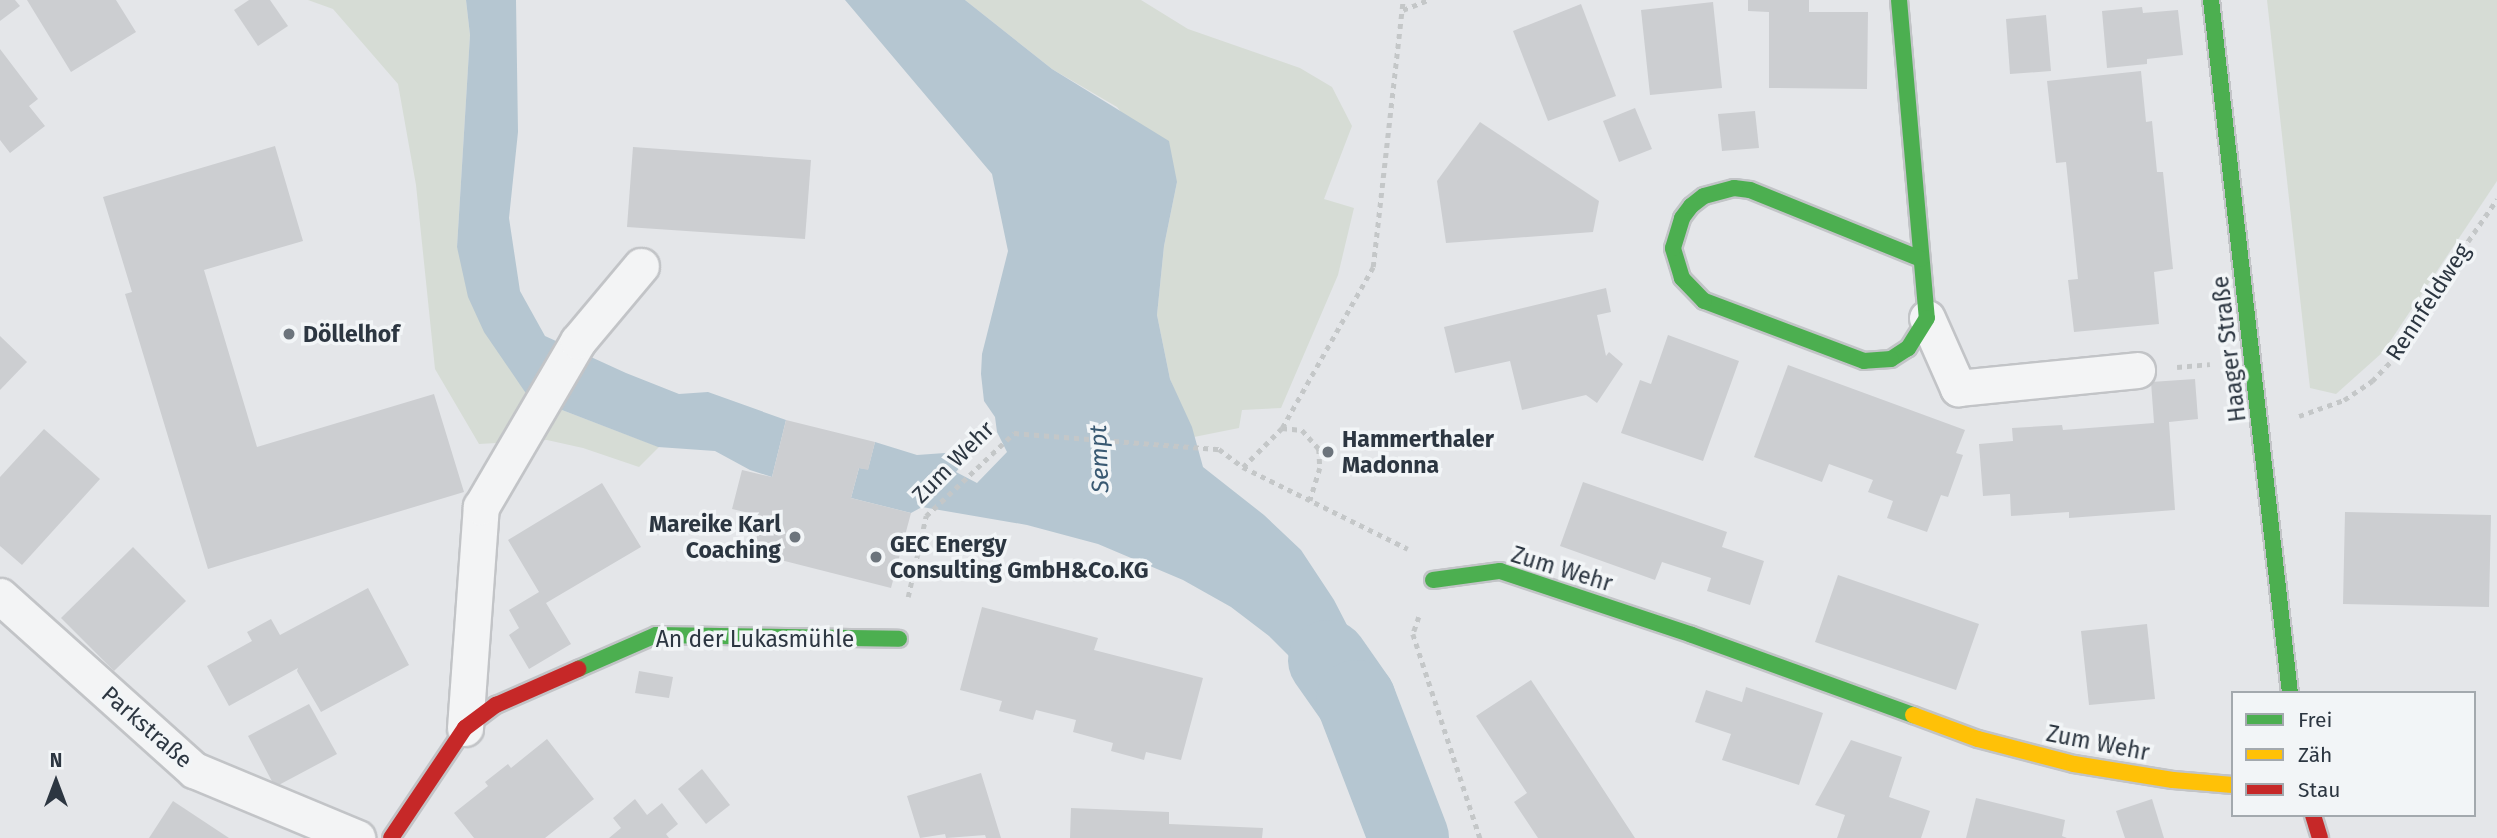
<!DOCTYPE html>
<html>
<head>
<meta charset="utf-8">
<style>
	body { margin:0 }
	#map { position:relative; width:2497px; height:838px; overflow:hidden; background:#e4e6e9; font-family:"Fira Sans",sans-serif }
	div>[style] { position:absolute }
	.green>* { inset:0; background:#d6dcd5 }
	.water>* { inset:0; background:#b5c6d1 }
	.river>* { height:80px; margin:-40px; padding:0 40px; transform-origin:40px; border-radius:40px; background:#b5c6d1 }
	.building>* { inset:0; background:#ccced1 }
	.path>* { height:4.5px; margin-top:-2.25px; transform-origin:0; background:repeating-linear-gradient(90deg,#c4c7c8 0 5px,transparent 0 10px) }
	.roads { filter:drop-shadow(2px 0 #c2c4c7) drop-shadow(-2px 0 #c2c4c7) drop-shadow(0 2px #c2c4c7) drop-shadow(0 -2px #c2c4c7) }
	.street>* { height:35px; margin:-17.5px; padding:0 17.5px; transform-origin:17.5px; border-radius:17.5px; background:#f3f4f5 }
	.fast>* { height:16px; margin:-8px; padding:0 8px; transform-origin:8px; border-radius:8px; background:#4caf50 }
	.slow>* { height:16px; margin:-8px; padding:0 8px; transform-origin:8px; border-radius:8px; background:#ffc107 }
	.jam>* { height:16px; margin:-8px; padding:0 8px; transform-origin:8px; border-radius:8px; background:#c62828 }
	.dots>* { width:19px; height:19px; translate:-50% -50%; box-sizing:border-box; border:4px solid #f2f5f7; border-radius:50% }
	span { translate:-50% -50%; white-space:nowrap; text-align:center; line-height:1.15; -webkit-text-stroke:7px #f2f5f7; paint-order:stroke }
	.street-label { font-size:23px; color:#2c3641 }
	.poi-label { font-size:23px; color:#2c3641; font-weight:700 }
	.left { translate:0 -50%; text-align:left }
	.right { translate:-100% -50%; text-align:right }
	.water-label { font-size:24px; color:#395972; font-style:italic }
	.legend { position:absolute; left:2231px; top:691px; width:245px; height:126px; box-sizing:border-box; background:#f2f5f7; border:2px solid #a3a9ae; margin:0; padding:9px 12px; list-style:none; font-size:21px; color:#2c3641 }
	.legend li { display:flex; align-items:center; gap:14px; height:35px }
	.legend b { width:35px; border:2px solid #a3a9ae }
	.north { position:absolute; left:21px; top:747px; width:70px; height:70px; -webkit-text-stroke:5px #f2f5f7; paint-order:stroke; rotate:0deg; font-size:19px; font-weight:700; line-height:28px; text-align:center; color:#2c3641 }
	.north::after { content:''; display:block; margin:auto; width:24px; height:32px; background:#2c3641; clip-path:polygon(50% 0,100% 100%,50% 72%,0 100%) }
</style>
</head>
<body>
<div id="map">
	<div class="green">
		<i style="clip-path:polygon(308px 0,466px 0,470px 35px,457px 247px,525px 392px,562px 410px,659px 447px,639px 467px,583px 448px,547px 440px,479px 444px,435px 369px,416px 185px,398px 84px,333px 9px)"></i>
		<i style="clip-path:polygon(965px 0,1141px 0,1188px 29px,1300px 68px,1332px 87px,1352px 126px,1324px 199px,1354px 208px,1338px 275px,1281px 408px,1242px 410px,1239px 428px,1194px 437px,1170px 379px,1157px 315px,1164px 246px,1177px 182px,1117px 107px,1052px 69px)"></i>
		<i style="clip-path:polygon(2267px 0,2497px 0,2497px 181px,2383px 352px,2336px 394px,2310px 388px)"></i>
	</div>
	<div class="water">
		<i style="clip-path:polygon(466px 0,516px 0,518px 132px,509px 218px,520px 291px,545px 336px,626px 373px,679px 394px,708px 392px,786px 420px,772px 477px,750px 470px,715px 451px,658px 447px,562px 410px,525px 392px,484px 332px,468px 297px,457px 247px,470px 35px)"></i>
		<i style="clip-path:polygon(845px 0,965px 0,1052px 69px,1169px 141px,1177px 182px,1164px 246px,1157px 315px,1170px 379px,1192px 427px,1203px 467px,1264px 515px,1301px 550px,1334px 600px,1363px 656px,1398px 764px,1359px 754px,1335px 726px,1327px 694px,1269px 636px,1231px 607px,1183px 580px,1098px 544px,1027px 525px,922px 507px,911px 513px,851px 498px,859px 468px,868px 469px,875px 442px,917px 455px,973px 451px,956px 472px,977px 483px,1007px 452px,997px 432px,995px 417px,984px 401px,981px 374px,982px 354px,1008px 251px,992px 174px)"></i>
	</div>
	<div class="river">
		<i style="left:1328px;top:660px;width:49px;rotate:55deg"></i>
		<i style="left:1356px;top:700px;width:148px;rotate:69deg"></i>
	</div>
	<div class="building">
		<i style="clip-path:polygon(0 0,15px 0,20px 6px,0 21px)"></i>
		<i style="clip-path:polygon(27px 0,116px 0,136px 32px,71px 72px)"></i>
		<i style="clip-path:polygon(249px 0,270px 0,288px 26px,258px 46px,234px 10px)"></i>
		<i style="clip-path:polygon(1748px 0,1809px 0,1809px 12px,1868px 12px,1867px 89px,1769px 88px,1769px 12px,1748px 11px)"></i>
		<i style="clip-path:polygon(1713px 2px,1722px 88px,1650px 95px,1641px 10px)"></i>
		<i style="clip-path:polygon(1581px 4px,1616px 96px,1548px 121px,1513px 31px)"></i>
		<i style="clip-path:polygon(2142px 7px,2143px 13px,2178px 10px,2183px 55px,2147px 59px,2147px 64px,2107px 68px,2102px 11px)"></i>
		<i style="clip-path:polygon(2046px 15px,2051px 71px,2010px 74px,2006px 19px)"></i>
		<i style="clip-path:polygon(0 49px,38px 99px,29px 106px,45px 126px,10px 153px,0 140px)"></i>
		<i style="clip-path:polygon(2141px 71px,2146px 122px,2152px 121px,2157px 172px,2163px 172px,2173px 269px,2154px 272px,2159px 324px,2074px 332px,2068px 280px,2078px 279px,2068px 181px,2066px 162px,2056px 163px,2047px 81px)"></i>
		<i style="clip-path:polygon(1635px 108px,1652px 149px,1619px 162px,1603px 121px)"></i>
		<i style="clip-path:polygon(1755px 111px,1759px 148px,1722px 151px,1718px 114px)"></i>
		<i style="clip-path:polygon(1480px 122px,1599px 201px,1593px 232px,1446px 243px,1437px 181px)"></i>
		<i style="clip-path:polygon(275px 146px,303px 241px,204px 270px,257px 447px,434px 394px,464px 492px,208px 569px,125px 294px,132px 292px,103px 197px)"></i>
		<i style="clip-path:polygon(633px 147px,811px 160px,805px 239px,627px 227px)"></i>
		<i style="clip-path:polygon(1606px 288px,1611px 312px,1597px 315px,1606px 356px,1609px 352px,1623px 364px,1597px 403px,1586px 395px,1522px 410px,1510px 361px,1455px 373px,1444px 327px)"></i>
		<i style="clip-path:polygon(1668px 335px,1739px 361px,1703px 461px,1621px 433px,1640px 380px,1651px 384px)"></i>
		<i style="clip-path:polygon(0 336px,27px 362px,0 390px)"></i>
		<i style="clip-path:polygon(1788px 365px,1965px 430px,1956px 453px,1963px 455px,1948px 497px,1941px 495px,1927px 532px,1887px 518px,1893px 501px,1868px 492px,1873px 480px,1829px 464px,1822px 482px,1754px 457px)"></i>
		<i style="clip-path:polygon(2195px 379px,2198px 419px,2169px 422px,2175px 510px,2069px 518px,2069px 512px,2011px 516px,2010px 494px,1983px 496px,1979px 444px,2013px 441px,2012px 428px,2062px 425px,2063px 430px,2154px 423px,2151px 382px)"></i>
		<i style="clip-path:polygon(786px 420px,875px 442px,868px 470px,859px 468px,851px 498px,911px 513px,891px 588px,753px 553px,762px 516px,732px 509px,742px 470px,772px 477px)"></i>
		<i style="clip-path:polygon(44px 429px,100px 479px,22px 565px,0 546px,0 477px)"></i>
		<i style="clip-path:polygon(1583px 482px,1727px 532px,1722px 547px,1764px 561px,1750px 605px,1707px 591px,1711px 578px,1662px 562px,1655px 580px,1560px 546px)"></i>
		<i style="clip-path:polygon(602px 483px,641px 547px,546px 603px,571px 644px,529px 669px,509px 635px,519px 628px,509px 610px,539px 592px,508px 540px)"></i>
		<i style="clip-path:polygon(2345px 512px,2491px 515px,2489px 607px,2343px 604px)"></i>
		<i style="clip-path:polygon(133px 547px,186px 601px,114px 671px,61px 618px)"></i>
		<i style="clip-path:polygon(1838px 575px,1979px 624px,1956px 690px,1815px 642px)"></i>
		<i style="clip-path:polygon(368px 588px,409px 665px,321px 712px,297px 671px,298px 668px,229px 706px,207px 666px,252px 641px,247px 632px,271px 619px,280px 635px)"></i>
		<i style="clip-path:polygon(982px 607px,1098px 638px,1094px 650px,1203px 678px,1181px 760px,1146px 752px,1144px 760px,1111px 751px,1113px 743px,1073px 732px,1076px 720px,1036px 710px,1033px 720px,999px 711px,1002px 701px,960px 690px)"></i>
		<i style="clip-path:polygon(2147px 624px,2155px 699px,2089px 705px,2081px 631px)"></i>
		<i style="clip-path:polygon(639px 671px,673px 677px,669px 698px,635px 693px)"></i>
		<i style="clip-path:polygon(1531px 680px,1582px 757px,1635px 838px,1538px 838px,1514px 802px,1527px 793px,1476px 716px)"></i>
		<i style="clip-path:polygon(1746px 687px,1823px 713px,1799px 785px,1722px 760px,1731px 734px,1695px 722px,1706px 690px,1742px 702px)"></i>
		<i style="clip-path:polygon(309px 704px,337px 754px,275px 787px,248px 736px)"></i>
		<i style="clip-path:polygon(547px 739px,594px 799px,545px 838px,474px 838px,454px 813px,488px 786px,485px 782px,508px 764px,511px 768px)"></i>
		<i style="clip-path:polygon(1851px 740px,1902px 757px,1889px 797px,1930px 811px,1921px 838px,1837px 838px,1845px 815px,1815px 805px)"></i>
		<i style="clip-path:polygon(702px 769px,730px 805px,706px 824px,678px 789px)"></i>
		<i style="clip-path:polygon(981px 773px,1001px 838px,986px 838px,985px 835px,946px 838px,945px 834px,920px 838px,907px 796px)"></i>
		<i style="clip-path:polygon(1976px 798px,2065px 820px,2062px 836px,2067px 838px,1966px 838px)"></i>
		<i style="clip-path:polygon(635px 799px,647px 815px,662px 803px,678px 824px,666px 834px,669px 838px,609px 838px,621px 828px,613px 818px)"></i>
		<i style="clip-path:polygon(2152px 799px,2164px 838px,2125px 838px,2116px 811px)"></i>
		<i style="clip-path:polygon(173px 801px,229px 838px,149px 838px)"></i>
		<i style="clip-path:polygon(1071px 808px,1169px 812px,1169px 824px,1263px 828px,1262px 838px,1070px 838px)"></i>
	</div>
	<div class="path">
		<i style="left:1403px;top:10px;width:27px;rotate:-22deg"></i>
		<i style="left:2177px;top:367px;width:33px;rotate:-5deg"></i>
		<i style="left:2299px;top:416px;width:48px;rotate:-19.6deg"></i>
		<i style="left:2344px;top:400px;width:34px;rotate:-34deg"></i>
		<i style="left:2372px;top:381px;width:36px;rotate:-46deg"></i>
		<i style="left:2397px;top:355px;width:104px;rotate:-58.8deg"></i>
		<i style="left:2451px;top:266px;width:81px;rotate:-55.5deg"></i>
		<i style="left:1282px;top:428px;width:20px;rotate:6deg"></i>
		<i style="left:1302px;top:430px;width:25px;rotate:48deg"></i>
		<i style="left:1319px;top:449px;width:19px;rotate:87deg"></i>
		<i style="left:1320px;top:468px;width:34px;rotate:107deg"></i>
		<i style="left:1243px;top:467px;width:55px;rotate:-45deg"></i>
		<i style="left:1282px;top:428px;width:185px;rotate:-60.5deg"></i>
		<i style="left:1373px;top:267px;width:269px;rotate:-83.6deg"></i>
		<i style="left:908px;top:597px;width:83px;rotate:-77.5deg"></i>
		<i style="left:926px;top:516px;width:121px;rotate:-43.3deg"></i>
		<i style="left:1014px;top:433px;width:206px;rotate:4.5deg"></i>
		<i style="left:1219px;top:449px;width:30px;rotate:37deg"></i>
		<i style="left:1243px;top:467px;width:184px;rotate:26.4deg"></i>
		<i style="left:1419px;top:617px;width:18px;rotate:109deg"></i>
		<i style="left:1413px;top:634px;width:215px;rotate:71.8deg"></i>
	</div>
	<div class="roads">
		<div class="street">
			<i style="left:1927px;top:318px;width:77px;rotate:66.1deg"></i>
			<i style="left:1958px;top:388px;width:180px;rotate:-5.7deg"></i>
			<i style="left:0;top:596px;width:261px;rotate:41.9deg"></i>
			<i style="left:194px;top:770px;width:177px;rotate:22.6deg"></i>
			<i style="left:465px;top:728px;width:222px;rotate:-85.9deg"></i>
			<i style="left:481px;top:507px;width:192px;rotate:-59.7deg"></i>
			<i style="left:578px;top:341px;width:98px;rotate:-50deg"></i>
		</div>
		<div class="fast">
			<i style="left:1899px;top:0;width:319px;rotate:85deg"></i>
			<i style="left:1927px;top:318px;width:36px;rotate:122deg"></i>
			<i style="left:1908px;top:348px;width:20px;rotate:147deg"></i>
			<i style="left:1891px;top:359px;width:27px;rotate:176deg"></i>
			<i style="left:1864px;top:361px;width:171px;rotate:-159.4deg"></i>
			<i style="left:1704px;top:301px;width:32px;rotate:-134deg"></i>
			<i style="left:1682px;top:278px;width:31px;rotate:-107deg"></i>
			<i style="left:1673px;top:248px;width:31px;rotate:-73deg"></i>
			<i style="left:1682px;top:218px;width:15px;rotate:-53deg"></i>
			<i style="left:1691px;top:206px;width:16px;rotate:-38deg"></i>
			<i style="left:1704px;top:196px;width:31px;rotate:-15deg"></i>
			<i style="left:1734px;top:188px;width:16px;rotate:7deg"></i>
			<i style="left:1750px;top:190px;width:184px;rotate:22deg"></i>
			<i style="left:2211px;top:0;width:697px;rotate:83.5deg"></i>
			<i style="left:1433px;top:580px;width:68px;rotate:-7.7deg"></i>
			<i style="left:1500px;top:571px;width:202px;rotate:18.4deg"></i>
			<i style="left:1692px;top:635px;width:235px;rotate:19.9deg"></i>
			<i style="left:578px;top:669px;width:85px;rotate:-23.6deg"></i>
			<i style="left:656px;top:635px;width:243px;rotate:0.9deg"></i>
		</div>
		<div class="slow">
			<i style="left:1913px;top:715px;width:69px;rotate:20.3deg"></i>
			<i style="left:1978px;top:739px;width:99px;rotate:14.6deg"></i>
			<i style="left:2074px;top:764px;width:100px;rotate:9.2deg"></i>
			<i style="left:2173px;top:780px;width:60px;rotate:4.8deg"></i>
		</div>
		<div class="jam">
			<i style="left:2313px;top:815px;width:24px;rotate:73deg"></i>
			<i style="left:391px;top:838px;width:133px;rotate:-56.1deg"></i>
			<i style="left:465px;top:728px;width:39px;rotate:-37deg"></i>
			<i style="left:496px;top:705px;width:90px;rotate:-23.7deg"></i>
		</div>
	</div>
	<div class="dots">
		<i style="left:289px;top:334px;background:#6c747c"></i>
		<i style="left:1328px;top:452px;background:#6c747c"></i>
		<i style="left:795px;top:537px;background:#6c747c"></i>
		<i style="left:876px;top:557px;background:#6c747c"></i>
	</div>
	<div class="street-label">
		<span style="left:2428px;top:302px;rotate:-57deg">Rennfeldweg</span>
		<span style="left:2229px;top:349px;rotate:-97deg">Haager Straße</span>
		<span style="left:953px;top:462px;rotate:-45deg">Zum Wehr</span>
		<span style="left:1562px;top:569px;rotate:17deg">Zum Wehr</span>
		<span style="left:755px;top:639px">An der Lukasmühle</span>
		<span style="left:147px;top:727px;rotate:41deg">Parkstraße</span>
		<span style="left:2098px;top:743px;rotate:11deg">Zum Wehr</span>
	</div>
	<div class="poi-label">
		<span class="left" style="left:303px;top:334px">Döllelhof</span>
		<span class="left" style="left:1342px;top:452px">Hammerthaler<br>Madonna</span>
		<span class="right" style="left:781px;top:537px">Mareike Karl<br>Coaching</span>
		<span class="left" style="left:890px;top:557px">GEC Energy<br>Consulting GmbH&amp;Co.KG</span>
	</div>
	<div class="water-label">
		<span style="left:1100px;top:459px;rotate:-92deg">Sempt</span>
	</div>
	<ul class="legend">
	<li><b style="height:9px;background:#4caf50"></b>Frei</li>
	<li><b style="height:9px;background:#ffc107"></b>Zäh</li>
	<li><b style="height:9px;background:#c62828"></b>Stau</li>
	</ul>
	<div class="north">N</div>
</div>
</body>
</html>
